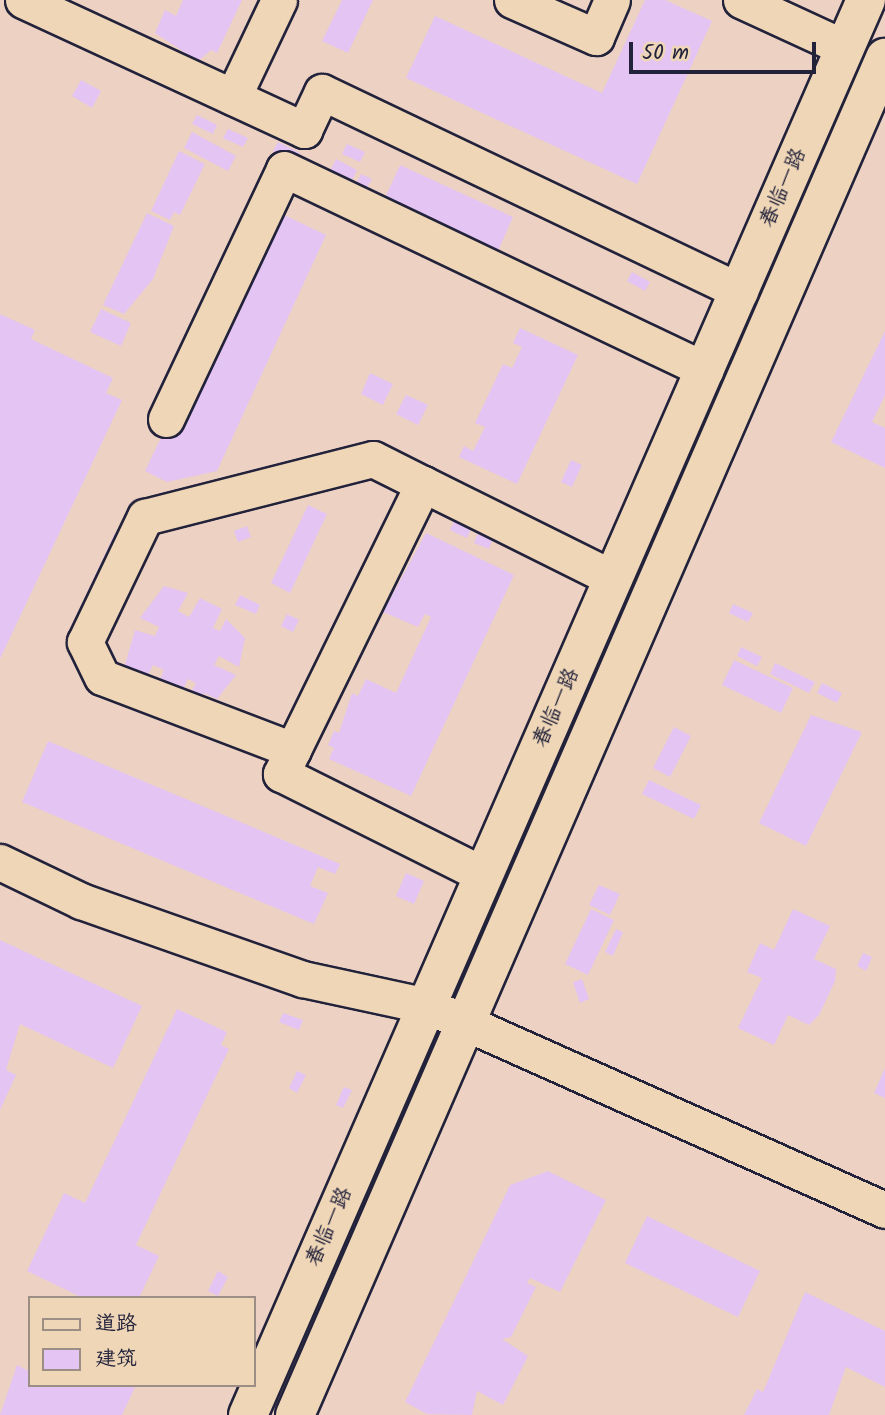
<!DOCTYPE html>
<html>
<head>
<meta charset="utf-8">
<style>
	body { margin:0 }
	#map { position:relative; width:885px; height:1415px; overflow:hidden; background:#edd2c3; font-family:Kalam,"LXGW WenKai TC",sans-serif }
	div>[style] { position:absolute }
	.building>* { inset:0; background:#e3c4f2 }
	.roads { filter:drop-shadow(2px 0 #22223b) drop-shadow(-2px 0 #22223b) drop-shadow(0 2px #22223b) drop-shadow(0 -2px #22223b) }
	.minor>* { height:35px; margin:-17.5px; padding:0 17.5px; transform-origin:17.5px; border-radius:17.5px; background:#efd6b7 }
	.major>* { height:38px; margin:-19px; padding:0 19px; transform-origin:19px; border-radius:19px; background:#efd6b7 }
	span { translate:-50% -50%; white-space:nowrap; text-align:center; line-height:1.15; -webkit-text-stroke:6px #efd6b7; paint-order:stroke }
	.street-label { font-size:21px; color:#22223b }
	.legend { position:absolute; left:28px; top:1296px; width:228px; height:91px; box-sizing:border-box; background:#efd6b7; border:2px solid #9d8e85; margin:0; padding:9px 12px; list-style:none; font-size:21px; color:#22223b }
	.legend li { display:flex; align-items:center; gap:14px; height:35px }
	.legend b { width:35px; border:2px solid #9d8e85 }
	.scale { position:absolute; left:629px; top:42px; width:187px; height:32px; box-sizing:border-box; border:4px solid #22223b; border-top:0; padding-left:9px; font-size:21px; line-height:24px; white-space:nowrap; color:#22223b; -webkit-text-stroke:5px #efd6b7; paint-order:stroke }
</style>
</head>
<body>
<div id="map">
	<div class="building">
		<i style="clip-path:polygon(183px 0,242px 0,217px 53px,211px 50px,198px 61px,155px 33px,165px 10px,176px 16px)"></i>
		<i style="clip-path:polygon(342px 0,373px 0,348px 53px,322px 41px)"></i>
		<i style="clip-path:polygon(645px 0,665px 0,712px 21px,637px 184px,406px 78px,435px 16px,602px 93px)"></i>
		<i style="clip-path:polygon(81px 80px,101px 91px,92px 108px,72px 96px)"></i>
		<i style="clip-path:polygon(197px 115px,217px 125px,213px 134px,192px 124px)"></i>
		<i style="clip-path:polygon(228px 129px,248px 138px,243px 147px,223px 138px)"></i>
		<i style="clip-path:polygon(192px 132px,236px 156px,228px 171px,184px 148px)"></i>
		<i style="clip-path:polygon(278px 142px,300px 153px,294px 163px,273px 151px)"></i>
		<i style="clip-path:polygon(347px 144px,365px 152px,360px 162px,342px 154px)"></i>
		<i style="clip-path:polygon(179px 151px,205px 164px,180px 215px,174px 212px,170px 220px,151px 211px)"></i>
		<i style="clip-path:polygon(336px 159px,357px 170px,348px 189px,326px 179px)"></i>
		<i style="clip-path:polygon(400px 165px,513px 217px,498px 251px,385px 198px)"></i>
		<i style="clip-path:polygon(361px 174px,372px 179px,365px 191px,355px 186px)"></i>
		<i style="clip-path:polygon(147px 213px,174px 226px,153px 279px,124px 314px,103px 305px)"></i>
		<i style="clip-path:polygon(282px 214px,326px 235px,217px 471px,167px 482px,145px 471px,252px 248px,264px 253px)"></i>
		<i style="clip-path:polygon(632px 272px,650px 282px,645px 291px,627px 281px)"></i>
		<i style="clip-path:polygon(101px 309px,131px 323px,121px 346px,90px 332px)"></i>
		<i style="clip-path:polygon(0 314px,35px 330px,31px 339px,113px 378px,106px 393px,122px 400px,0 659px)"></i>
		<i style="clip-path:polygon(520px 328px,578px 355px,517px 484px,459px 457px,464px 446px,473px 451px,485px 427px,475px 423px,503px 364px,512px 368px,522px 347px,513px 343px)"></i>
		<i style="clip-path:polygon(885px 331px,885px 395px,872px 422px,885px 428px,885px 468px,831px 442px)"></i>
		<i style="clip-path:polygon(370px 373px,393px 384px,383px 405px,361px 394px)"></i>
		<i style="clip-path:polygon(406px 395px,428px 405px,418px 425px,396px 414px)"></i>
		<i style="clip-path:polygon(571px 460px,582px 465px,572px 487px,561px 482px)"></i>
		<i style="clip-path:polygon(308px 505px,327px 514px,290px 593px,271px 583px)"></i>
		<i style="clip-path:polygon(458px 513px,475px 520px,467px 538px,450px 530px)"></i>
		<i style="clip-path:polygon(247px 526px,251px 537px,238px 542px,234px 531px)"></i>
		<i style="clip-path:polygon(478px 532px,493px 538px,489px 549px,474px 543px)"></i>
		<i style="clip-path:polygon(115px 533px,124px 537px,78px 635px,69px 631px)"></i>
		<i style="clip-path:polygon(426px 533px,514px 575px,411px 796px,329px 759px,334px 748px,328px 745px,334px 731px,339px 733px,352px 693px,358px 696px,366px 679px,396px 693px,431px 617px,425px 614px,418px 627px,383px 612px)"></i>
		<i style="clip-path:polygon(164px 586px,188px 593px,178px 611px,189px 617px,200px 598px,222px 609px,213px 628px,220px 631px,226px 619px,245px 638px,239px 667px,219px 656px,214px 665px,236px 675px,217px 699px,204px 693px,200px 701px,189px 696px,196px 683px,188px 679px,182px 691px,156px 688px,164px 670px,153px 665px,144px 683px,124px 668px,135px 630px,155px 636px,159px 627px,140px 618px)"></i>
		<i style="clip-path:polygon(240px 595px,260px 605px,256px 614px,235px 605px)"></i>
		<i style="clip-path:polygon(733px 604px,753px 613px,748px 622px,729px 613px)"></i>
		<i style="clip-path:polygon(287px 614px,299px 620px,293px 632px,281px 626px)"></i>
		<i style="clip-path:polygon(741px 647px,762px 657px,757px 666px,737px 656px)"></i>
		<i style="clip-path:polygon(734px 660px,793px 688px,781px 713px,722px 685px)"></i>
		<i style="clip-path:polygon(775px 663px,815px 682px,809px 693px,770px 674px)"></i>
		<i style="clip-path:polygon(822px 683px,842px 693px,837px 703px,817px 693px)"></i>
		<i style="clip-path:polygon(811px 715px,862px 732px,806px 846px,759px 823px)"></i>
		<i style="clip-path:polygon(674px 727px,691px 736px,670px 777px,653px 768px)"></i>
		<i style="clip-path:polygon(48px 741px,340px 864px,335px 874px,318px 867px,310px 886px,328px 893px,314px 924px,22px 802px)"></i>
		<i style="clip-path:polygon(649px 780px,701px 805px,694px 819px,642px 794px)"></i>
		<i style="clip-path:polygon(406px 873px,424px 881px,414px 904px,396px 896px)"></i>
		<i style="clip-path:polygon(599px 885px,620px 894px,610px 915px,589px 905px)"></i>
		<i style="clip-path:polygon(591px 909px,614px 920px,588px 975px,565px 964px)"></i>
		<i style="clip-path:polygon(793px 909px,830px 926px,814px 959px,836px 969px,835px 981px,819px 1015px,809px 1025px,788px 1015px,774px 1045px,738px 1028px,762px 978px,747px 972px,760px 943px,774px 950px)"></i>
		<i style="clip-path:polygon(616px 929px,623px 932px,613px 956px,605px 952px)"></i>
		<i style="clip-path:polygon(0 940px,142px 1006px,113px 1068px,20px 1024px,6px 1070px,16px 1075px,0 1110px)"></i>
		<i style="clip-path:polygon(863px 953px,872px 957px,866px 971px,857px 966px)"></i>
		<i style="clip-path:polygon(582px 979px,589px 999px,580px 1003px,573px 982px)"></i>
		<i style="clip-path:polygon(177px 1009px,227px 1032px,221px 1045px,229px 1049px,136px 1245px,159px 1256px,139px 1298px,83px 1298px,27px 1271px,64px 1193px,85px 1203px)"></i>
		<i style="clip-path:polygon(283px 1013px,303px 1020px,299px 1030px,279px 1022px)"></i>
		<i style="clip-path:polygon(885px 1068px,885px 1098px,874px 1093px)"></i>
		<i style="clip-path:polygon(297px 1071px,306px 1075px,297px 1093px,289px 1088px)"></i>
		<i style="clip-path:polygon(344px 1087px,352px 1090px,343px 1108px,336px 1105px)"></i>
		<i style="clip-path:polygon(548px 1171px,606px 1200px,560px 1292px,530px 1278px,527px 1283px,536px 1287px,511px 1337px,502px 1339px,528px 1356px,503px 1405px,477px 1391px,472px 1415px,427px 1414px,405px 1402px,510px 1185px)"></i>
		<i style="clip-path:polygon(647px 1216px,760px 1271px,738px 1317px,625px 1263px)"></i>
		<i style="clip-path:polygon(218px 1271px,228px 1277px,218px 1296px,208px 1291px)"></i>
		<i style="clip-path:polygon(805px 1292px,885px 1331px,885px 1387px,846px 1367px,829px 1415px,744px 1415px,757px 1389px,763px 1392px)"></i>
		<i style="clip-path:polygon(17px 1365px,30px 1372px,30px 1385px,136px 1385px,122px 1415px,0 1415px)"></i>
	</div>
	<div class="roads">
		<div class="minor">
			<i style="left:23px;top:0;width:310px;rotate:24.8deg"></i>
			<i style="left:304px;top:130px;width:42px;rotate:-64.7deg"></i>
			<i style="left:322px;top:92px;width:463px;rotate:25.5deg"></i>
			<i style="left:512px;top:0;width:92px;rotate:23.8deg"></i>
			<i style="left:596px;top:37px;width:40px;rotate:-66.6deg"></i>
			<i style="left:741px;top:0;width:115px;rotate:24.8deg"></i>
			<i style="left:233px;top:97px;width:107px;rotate:-64.6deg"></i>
			<i style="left:166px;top:419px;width:276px;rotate:-64.7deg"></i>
			<i style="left:284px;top:169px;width:467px;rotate:25.5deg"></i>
			<i style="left:293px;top:750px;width:204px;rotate:-159.1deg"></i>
			<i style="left:102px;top:677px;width:39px;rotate:-116deg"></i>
			<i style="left:85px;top:642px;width:139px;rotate:-64.4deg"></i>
			<i style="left:145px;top:517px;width:235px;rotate:-14.3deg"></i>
			<i style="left:373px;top:459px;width:56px;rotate:26.6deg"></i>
			<i style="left:0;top:862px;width:90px;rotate:25.7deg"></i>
			<i style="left:81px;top:901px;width:235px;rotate:19.4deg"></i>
			<i style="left:303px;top:979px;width:128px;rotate:12.2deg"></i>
			<i style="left:428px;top:1006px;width:500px;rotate:24.06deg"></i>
			<i style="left:484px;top:875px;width:227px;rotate:-153.5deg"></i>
			<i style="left:281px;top:774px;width:323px;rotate:-63.9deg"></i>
			<i style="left:423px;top:484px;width:213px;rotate:26.4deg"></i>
		</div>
		<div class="major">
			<i style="left:248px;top:1415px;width:1544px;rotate:-66.41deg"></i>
			<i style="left:295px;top:1415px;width:1480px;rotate:-66.5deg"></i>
		</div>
	</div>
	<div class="street-label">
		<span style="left:784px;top:188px;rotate:-66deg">春临一路</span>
		<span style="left:557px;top:708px;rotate:-66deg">春临一路</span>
		<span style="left:330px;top:1227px;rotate:-66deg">春临一路</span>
	</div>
	<ul class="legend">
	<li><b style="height:9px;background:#efd6b7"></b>道路</li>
	<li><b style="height:19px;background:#e3c4f2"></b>建筑</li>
	</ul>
	<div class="scale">50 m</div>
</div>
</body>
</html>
